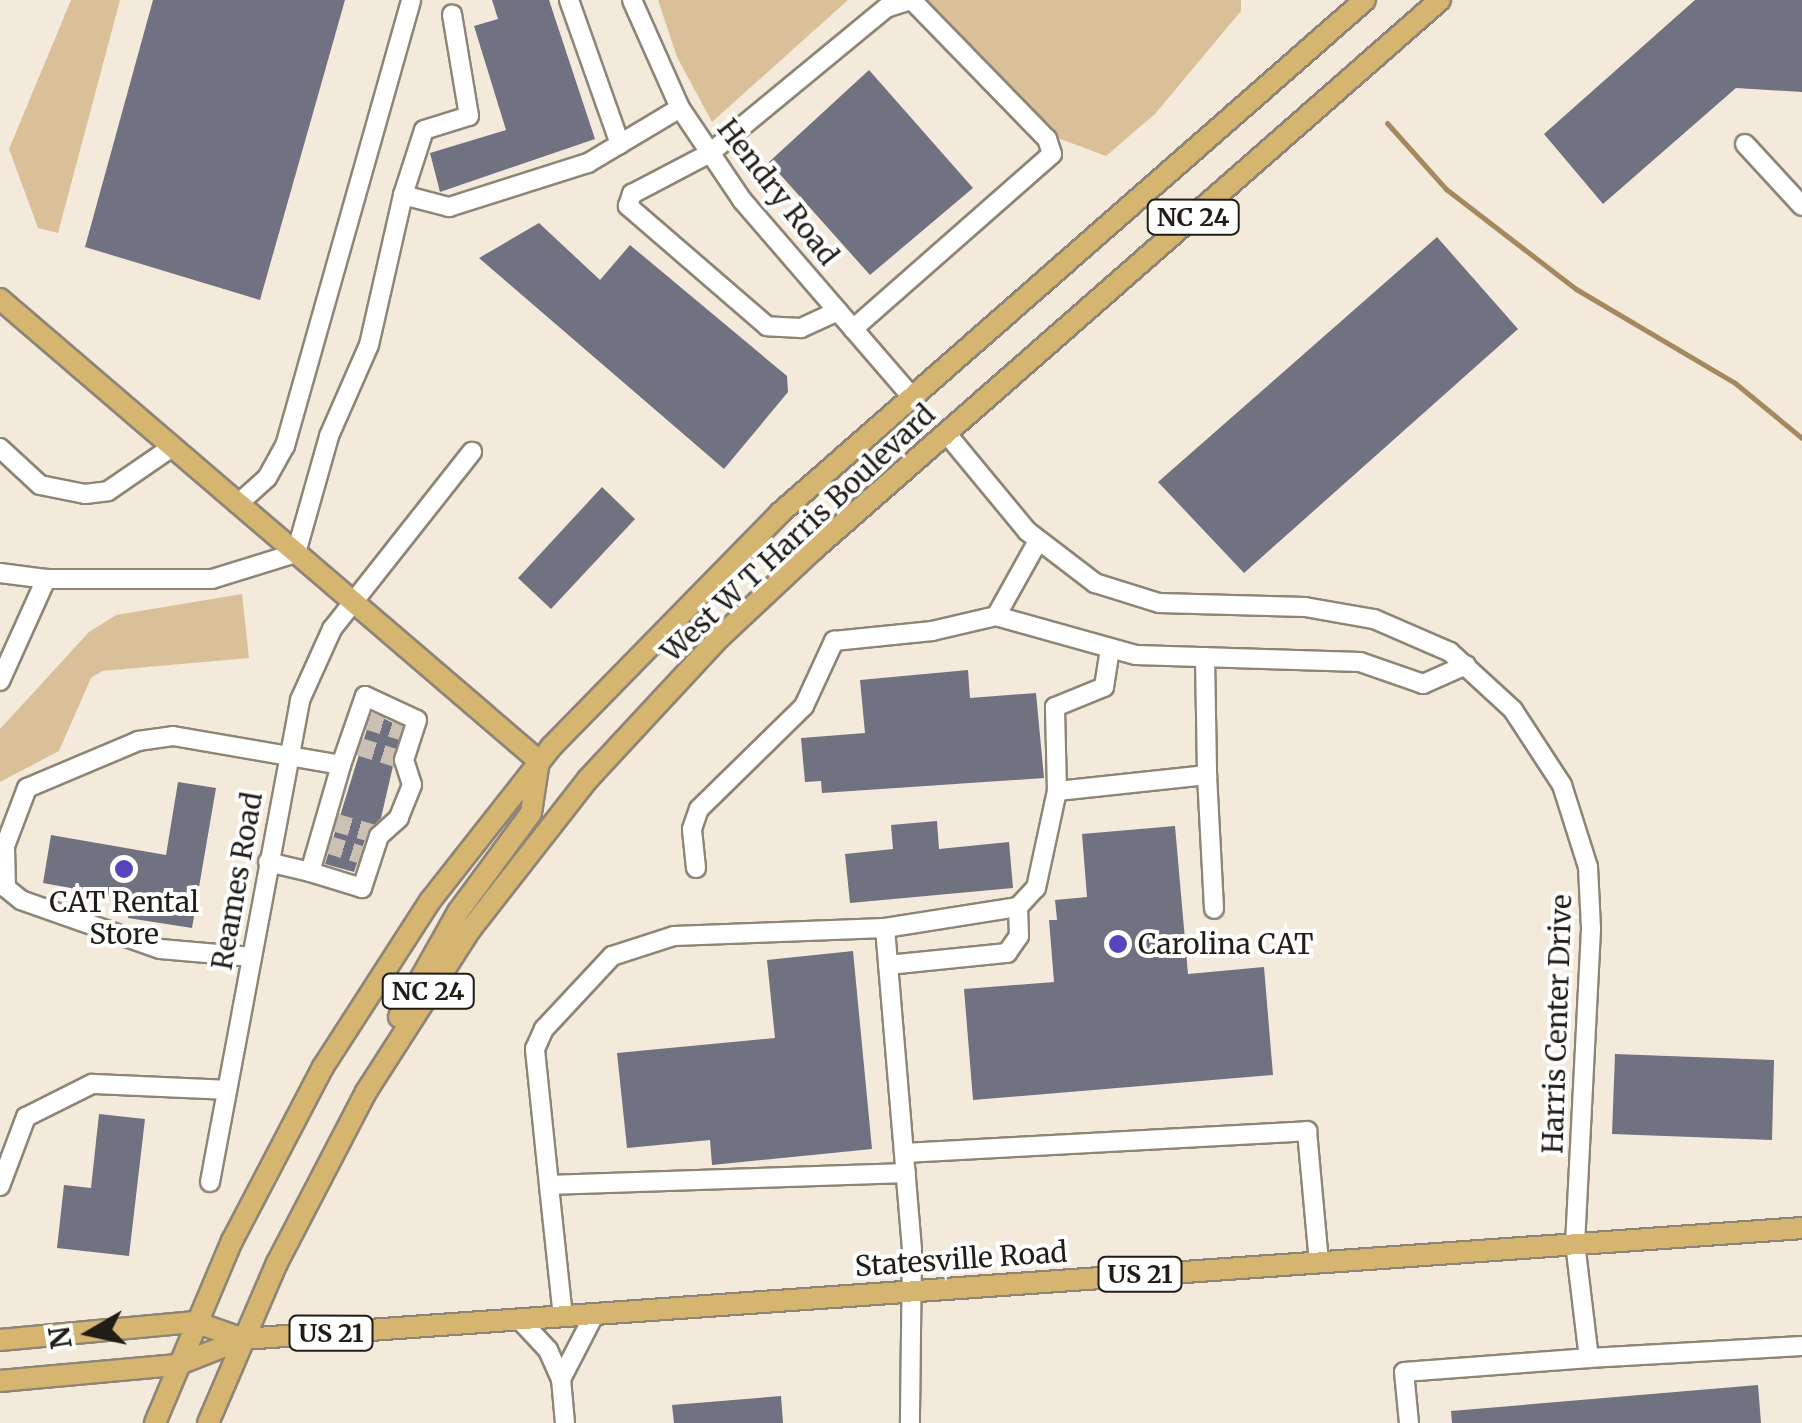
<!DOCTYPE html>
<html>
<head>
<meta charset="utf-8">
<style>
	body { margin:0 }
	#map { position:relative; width:1802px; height:1423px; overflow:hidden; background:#f4eadb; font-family:Merriweather,serif }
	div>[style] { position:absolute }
	.green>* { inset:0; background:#dac099 }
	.stream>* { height:5px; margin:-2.5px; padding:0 2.5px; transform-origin:2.5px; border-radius:2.5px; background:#a4895e }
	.building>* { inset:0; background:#717281 }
	.minor-tunnel>* { height:18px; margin-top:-9px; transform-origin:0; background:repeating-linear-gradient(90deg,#cac1b4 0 18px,transparent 0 27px) }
	.roads { filter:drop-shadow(2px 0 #8e8577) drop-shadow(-2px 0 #8e8577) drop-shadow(0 2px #8e8577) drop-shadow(0 -2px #8e8577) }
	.minor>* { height:18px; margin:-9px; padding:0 9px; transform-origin:9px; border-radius:9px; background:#fff }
	.major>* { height:20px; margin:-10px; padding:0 10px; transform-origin:10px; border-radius:10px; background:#d6b571 }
	.dots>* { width:28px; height:28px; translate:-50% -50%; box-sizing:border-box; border:5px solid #fff; border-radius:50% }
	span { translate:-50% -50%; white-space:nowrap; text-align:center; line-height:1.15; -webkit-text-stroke:8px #fff; paint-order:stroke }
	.shield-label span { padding:2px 8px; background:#fff; border:2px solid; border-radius:8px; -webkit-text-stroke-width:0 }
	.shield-label { font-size:25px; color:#201d17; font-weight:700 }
	.street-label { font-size:28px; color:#201d17 }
	.poi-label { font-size:28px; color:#201d17 }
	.left { translate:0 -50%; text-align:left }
	.north { position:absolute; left:40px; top:1283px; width:100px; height:100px; -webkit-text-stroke:8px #fff; paint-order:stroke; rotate:261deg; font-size:28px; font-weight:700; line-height:40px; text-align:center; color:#201d17 }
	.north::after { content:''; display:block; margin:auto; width:35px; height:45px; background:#201d17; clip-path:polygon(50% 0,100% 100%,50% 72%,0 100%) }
</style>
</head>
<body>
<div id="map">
	<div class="green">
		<i style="clip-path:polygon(71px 0,120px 0,58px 233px,38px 228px,9px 149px)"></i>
		<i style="clip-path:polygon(658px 0,848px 0,712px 122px,677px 57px)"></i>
		<i style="clip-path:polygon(924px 0,1241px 0,1241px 11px,1155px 114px,1106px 156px,1055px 137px)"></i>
		<i style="clip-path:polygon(242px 594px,249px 658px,102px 671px,91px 678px,59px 751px,0 782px,0 729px,89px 632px,116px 615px)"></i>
	</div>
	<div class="stream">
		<i style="left:1387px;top:123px;width:89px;rotate:48.2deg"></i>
		<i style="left:1446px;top:189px;width:164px;rotate:37.6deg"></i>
		<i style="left:1576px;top:289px;width:185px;rotate:30.6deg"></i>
		<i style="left:1735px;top:383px;width:87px;rotate:39.4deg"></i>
	</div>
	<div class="building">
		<i style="clip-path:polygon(153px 0,345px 0,260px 300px,85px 247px)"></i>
		<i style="clip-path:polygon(492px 0,549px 0,595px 139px,440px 192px,430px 153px,506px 130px,474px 26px,498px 19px)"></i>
		<i style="clip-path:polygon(1695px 0,1802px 0,1802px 92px,1736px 88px,1603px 204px,1544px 134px)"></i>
		<i style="clip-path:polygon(869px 70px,973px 188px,870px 275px,769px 162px)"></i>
		<i style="clip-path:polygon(539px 223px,600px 280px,630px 245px,787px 376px,788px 392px,724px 469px,479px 258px)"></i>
		<i style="clip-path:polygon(1437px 237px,1518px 329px,1244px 573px,1158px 482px)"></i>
		<i style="clip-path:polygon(602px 487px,635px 519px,551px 609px,518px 578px)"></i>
		<i style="clip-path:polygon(968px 670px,970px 698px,1036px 693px,1044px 778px,822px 793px,821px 781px,805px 782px,801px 738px,865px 733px,860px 680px)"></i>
		<i style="clip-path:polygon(372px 713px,402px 727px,381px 818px,368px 831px,354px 872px,325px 864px)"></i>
		<i style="clip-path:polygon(178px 782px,216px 788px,192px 928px,128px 918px,131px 899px,43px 883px,51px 835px,166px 855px)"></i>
		<i style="clip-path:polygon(937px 821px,939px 849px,1009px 842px,1013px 888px,850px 903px,845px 854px,893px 849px,891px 825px)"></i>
		<i style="clip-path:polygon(1175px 826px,1188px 974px,1264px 967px,1273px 1075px,973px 1100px,964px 989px,1054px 982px,1049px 920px,1057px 920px,1055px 900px,1087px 897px,1082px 834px)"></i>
		<i style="clip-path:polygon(853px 951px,872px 1149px,712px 1165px,710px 1140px,627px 1148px,617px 1053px,775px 1038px,767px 960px)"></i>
		<i style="clip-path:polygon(1615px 1054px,1774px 1060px,1772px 1140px,1612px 1134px)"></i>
		<i style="clip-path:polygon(99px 1114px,145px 1119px,129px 1256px,57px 1248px,64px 1185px,91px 1188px)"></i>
		<i style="clip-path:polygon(1758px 1385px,1761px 1423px,1452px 1423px,1451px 1411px)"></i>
		<i style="clip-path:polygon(781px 1396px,783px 1423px,674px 1423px,672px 1405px)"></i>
	</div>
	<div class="minor-tunnel">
		<i style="left:365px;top:720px;width:44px;rotate:17.2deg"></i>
		<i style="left:357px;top:746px;width:44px;rotate:17.2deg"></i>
		<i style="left:333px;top:822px;width:44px;rotate:15.9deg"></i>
		<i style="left:326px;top:844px;width:44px;rotate:17.2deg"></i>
	</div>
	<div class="roads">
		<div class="minor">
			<i style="left:569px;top:0;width:153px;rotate:70.5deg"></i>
			<i style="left:632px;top:0;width:118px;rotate:66deg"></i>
			<i style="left:680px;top:108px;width:111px;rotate:56deg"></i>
			<i style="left:742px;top:200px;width:260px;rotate:49.2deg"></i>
			<i style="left:1745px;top:144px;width:84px;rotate:47.4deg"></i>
			<i style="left:403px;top:195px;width:68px;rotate:-72.1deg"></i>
			<i style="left:424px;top:130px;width:47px;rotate:-17.3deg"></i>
			<i style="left:469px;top:116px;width:103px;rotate:-99.5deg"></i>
			<i style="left:838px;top:311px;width:41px;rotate:155.3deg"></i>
			<i style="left:801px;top:328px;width:34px;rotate:-177deg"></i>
			<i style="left:767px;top:326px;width:184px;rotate:-139.2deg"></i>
			<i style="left:628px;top:206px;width:13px;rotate:-72deg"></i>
			<i style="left:632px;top:194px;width:88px;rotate:-27.7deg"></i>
			<i style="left:710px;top:153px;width:228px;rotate:-39.5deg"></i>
			<i style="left:886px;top:8px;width:26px;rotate:-18deg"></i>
			<i style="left:853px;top:329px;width:265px;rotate:-41.3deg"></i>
			<i style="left:1052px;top:154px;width:16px;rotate:-108deg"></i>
			<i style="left:1047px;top:139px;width:194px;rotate:-134.2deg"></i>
			<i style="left:946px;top:433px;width:127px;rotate:50.4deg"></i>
			<i style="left:1027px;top:531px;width:86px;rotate:37.4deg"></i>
			<i style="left:1095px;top:583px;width:67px;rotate:17.4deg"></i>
			<i style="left:1159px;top:603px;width:146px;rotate:1.6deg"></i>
			<i style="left:1305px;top:607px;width:70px;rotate:9.9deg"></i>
			<i style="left:1374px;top:619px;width:83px;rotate:23.5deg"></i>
			<i style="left:1450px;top:652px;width:86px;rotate:42.6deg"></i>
			<i style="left:1513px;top:710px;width:90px;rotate:56.8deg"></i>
			<i style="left:1562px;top:785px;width:86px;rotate:72.4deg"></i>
			<i style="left:1588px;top:867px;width:62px;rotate:87.2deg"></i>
			<i style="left:1591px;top:929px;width:314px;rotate:92.9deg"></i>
			<i style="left:1575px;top:1243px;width:116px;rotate:83.1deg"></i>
			<i style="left:1589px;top:1358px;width:213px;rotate:-3.2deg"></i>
			<i style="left:0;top:448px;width:54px;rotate:42.8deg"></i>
			<i style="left:40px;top:485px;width:46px;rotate:11.3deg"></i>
			<i style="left:85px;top:494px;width:23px;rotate:-7deg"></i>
			<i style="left:108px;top:491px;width:78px;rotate:-34.5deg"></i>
			<i style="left:238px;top:504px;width:39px;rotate:-42deg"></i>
			<i style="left:267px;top:478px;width:37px;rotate:-61deg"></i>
			<i style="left:285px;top:446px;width:463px;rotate:-74.2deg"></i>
			<i style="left:1038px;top:541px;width:86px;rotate:119.2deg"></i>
			<i style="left:996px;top:616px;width:145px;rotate:15.6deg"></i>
			<i style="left:1136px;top:655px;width:224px;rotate:1.8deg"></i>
			<i style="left:1360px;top:662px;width:67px;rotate:19.2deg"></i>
			<i style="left:1423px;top:684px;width:47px;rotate:-23.8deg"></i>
			<i style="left:0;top:573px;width:46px;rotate:7.4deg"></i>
			<i style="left:46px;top:579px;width:166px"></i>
			<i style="left:212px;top:579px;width:88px;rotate:-17.2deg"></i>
			<i style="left:296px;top:553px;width:122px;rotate:-74.2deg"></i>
			<i style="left:329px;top:436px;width:99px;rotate:-66.3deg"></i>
			<i style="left:369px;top:345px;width:154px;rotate:-77.2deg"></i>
			<i style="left:403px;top:195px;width:48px;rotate:14.6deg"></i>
			<i style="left:449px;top:207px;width:146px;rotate:-17.6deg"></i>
			<i style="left:588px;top:163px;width:107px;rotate:-30.9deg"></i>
			<i style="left:1205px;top:657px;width:118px;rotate:89deg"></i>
			<i style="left:0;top:681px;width:112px;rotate:-65.7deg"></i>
			<i style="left:1057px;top:791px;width:84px;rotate:-91.4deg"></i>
			<i style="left:1055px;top:707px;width:53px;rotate:-22.2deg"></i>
			<i style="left:1104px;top:687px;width:39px;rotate:-81deg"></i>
			<i style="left:268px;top:862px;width:43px;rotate:13.4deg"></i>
			<i style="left:696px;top:868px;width:39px;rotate:-96deg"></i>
			<i style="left:692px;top:829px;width:21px;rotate:-71deg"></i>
			<i style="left:699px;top:809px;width:147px;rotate:-44.4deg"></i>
			<i style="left:804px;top:706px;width:72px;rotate:-65.2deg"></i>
			<i style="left:834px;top:641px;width:99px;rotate:-5.8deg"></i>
			<i style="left:932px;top:631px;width:66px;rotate:-13.2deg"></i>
			<i style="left:885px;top:928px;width:324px;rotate:85.2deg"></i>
			<i style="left:912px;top:1251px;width:172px;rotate:90.7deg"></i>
			<i style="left:252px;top:957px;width:92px;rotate:-175deg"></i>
			<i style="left:160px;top:949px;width:147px;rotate:-160.6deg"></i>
			<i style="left:21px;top:900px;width:19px;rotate:-141deg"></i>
			<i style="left:6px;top:888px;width:42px;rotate:-91.4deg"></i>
			<i style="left:5px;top:846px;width:62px;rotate:-69.2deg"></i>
			<i style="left:27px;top:788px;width:121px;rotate:-22.9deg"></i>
			<i style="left:138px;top:741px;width:35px;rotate:-8deg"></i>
			<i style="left:173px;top:736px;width:170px;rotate:9.8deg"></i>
			<i style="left:341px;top:765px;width:73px;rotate:-70.8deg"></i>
			<i style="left:365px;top:696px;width:57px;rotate:24.8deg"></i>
			<i style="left:417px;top:720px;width:42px;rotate:108deg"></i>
			<i style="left:404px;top:760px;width:26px;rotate:72deg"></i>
			<i style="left:412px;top:785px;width:35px;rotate:112deg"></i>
			<i style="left:399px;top:818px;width:27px;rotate:138deg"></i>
			<i style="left:379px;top:836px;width:55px;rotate:108.1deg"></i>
			<i style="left:362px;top:888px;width:54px;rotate:-162.9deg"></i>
			<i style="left:310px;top:872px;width:111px;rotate:-73.8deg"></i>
			<i style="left:888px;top:965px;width:120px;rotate:-5.8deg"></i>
			<i style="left:1007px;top:953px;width:21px;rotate:-55deg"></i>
			<i style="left:1019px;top:936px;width:29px;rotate:-92deg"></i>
			<i style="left:904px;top:1153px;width:404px;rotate:-3.1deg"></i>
			<i style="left:1307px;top:1131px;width:132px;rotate:84.8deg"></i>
			<i style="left:210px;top:1182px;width:490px;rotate:-79.4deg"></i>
			<i style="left:300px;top:700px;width:78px;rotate:-65.7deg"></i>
			<i style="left:332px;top:629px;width:226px;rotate:-51.7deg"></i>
			<i style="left:549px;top:1185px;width:137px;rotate:-95.9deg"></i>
			<i style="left:535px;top:1049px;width:22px;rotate:-66deg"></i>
			<i style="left:544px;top:1029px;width:100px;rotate:-47deg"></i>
			<i style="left:612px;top:956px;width:65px;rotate:-17.9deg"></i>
			<i style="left:674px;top:936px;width:211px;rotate:-2.2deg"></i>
			<i style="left:885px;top:928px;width:135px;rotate:-9deg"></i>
			<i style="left:1018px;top:907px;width:26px;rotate:-47deg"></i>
			<i style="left:1036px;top:888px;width:99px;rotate:-77.8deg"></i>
			<i style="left:1057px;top:791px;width:151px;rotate:-6.1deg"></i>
			<i style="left:1207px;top:775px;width:134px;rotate:87deg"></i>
			<i style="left:0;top:1186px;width:74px;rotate:-69.4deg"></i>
			<i style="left:26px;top:1117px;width:74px;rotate:-26.6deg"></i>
			<i style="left:92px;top:1084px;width:135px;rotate:2.5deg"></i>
			<i style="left:563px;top:1317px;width:133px;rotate:-96.1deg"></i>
			<i style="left:549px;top:1185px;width:357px;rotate:-1.9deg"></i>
			<i style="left:521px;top:1321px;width:40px;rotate:47deg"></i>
			<i style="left:548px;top:1350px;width:32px;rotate:66deg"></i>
			<i style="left:561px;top:1379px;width:44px;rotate:84.8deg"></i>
			<i style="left:561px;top:1379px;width:72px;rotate:-62.7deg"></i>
			<i style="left:1409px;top:1423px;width:51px;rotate:-95.6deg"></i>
			<i style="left:1404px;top:1372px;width:186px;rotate:-4.3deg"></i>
		</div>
		<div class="major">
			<i style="left:0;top:299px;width:710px;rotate:40.6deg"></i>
			<i style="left:399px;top:1017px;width:120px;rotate:-60.7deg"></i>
			<i style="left:458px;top:912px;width:123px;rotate:-53.6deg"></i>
			<i style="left:531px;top:813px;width:53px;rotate:-81.3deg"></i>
			<i style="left:0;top:1340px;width:196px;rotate:-5.3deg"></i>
			<i style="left:195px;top:1322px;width:51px;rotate:19.5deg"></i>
			<i style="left:0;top:1381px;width:178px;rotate:-5.2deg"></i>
			<i style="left:177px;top:1365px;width:71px;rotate:-21.5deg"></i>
			<i style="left:243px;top:1339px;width:1563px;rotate:-4.07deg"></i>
			<i style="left:155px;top:1423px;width:198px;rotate:-67.1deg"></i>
			<i style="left:232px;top:1241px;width:196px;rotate:-62.4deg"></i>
			<i style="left:323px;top:1067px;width:197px;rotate:-57.2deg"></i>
			<i style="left:430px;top:901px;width:196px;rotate:-51.8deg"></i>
			<i style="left:551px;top:747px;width:327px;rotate:-45.6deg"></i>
			<i style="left:780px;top:513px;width:778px;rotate:-41.25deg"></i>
			<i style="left:208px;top:1423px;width:174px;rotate:-66.7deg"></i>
			<i style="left:277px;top:1263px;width:193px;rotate:-62.5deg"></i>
			<i style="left:366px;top:1092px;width:193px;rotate:-57.3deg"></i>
			<i style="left:470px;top:930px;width:192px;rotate:-52deg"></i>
			<i style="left:588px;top:779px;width:194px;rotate:-47.1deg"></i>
			<i style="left:720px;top:637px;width:127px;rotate:-43.1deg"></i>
			<i style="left:813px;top:550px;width:834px;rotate:-41.26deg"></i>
		</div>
	</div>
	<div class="dots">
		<i style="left:124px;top:869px;background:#5845bd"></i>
		<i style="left:1118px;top:944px;background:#5845bd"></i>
	</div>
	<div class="shield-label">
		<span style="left:1193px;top:217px">NC 24</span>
		<span style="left:428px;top:991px">NC 24</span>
		<span style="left:1140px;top:1274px">US 21</span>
		<span style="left:331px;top:1333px">US 21</span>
	</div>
	<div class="street-label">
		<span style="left:778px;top:192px;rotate:52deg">Hendry Road</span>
		<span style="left:798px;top:533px;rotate:-43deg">West W T Harris Boulevard</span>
		<span style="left:237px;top:881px;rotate:-80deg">Reames Road</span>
		<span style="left:1557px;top:1024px;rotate:-88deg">Harris Center Drive</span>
		<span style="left:961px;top:1259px;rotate:-4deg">Statesville Road</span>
	</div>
	<div class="poi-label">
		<span style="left:124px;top:918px">CAT Rental<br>Store</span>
		<span class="left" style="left:1138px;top:944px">Carolina CAT</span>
	</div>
	<div class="north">N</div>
</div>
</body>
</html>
